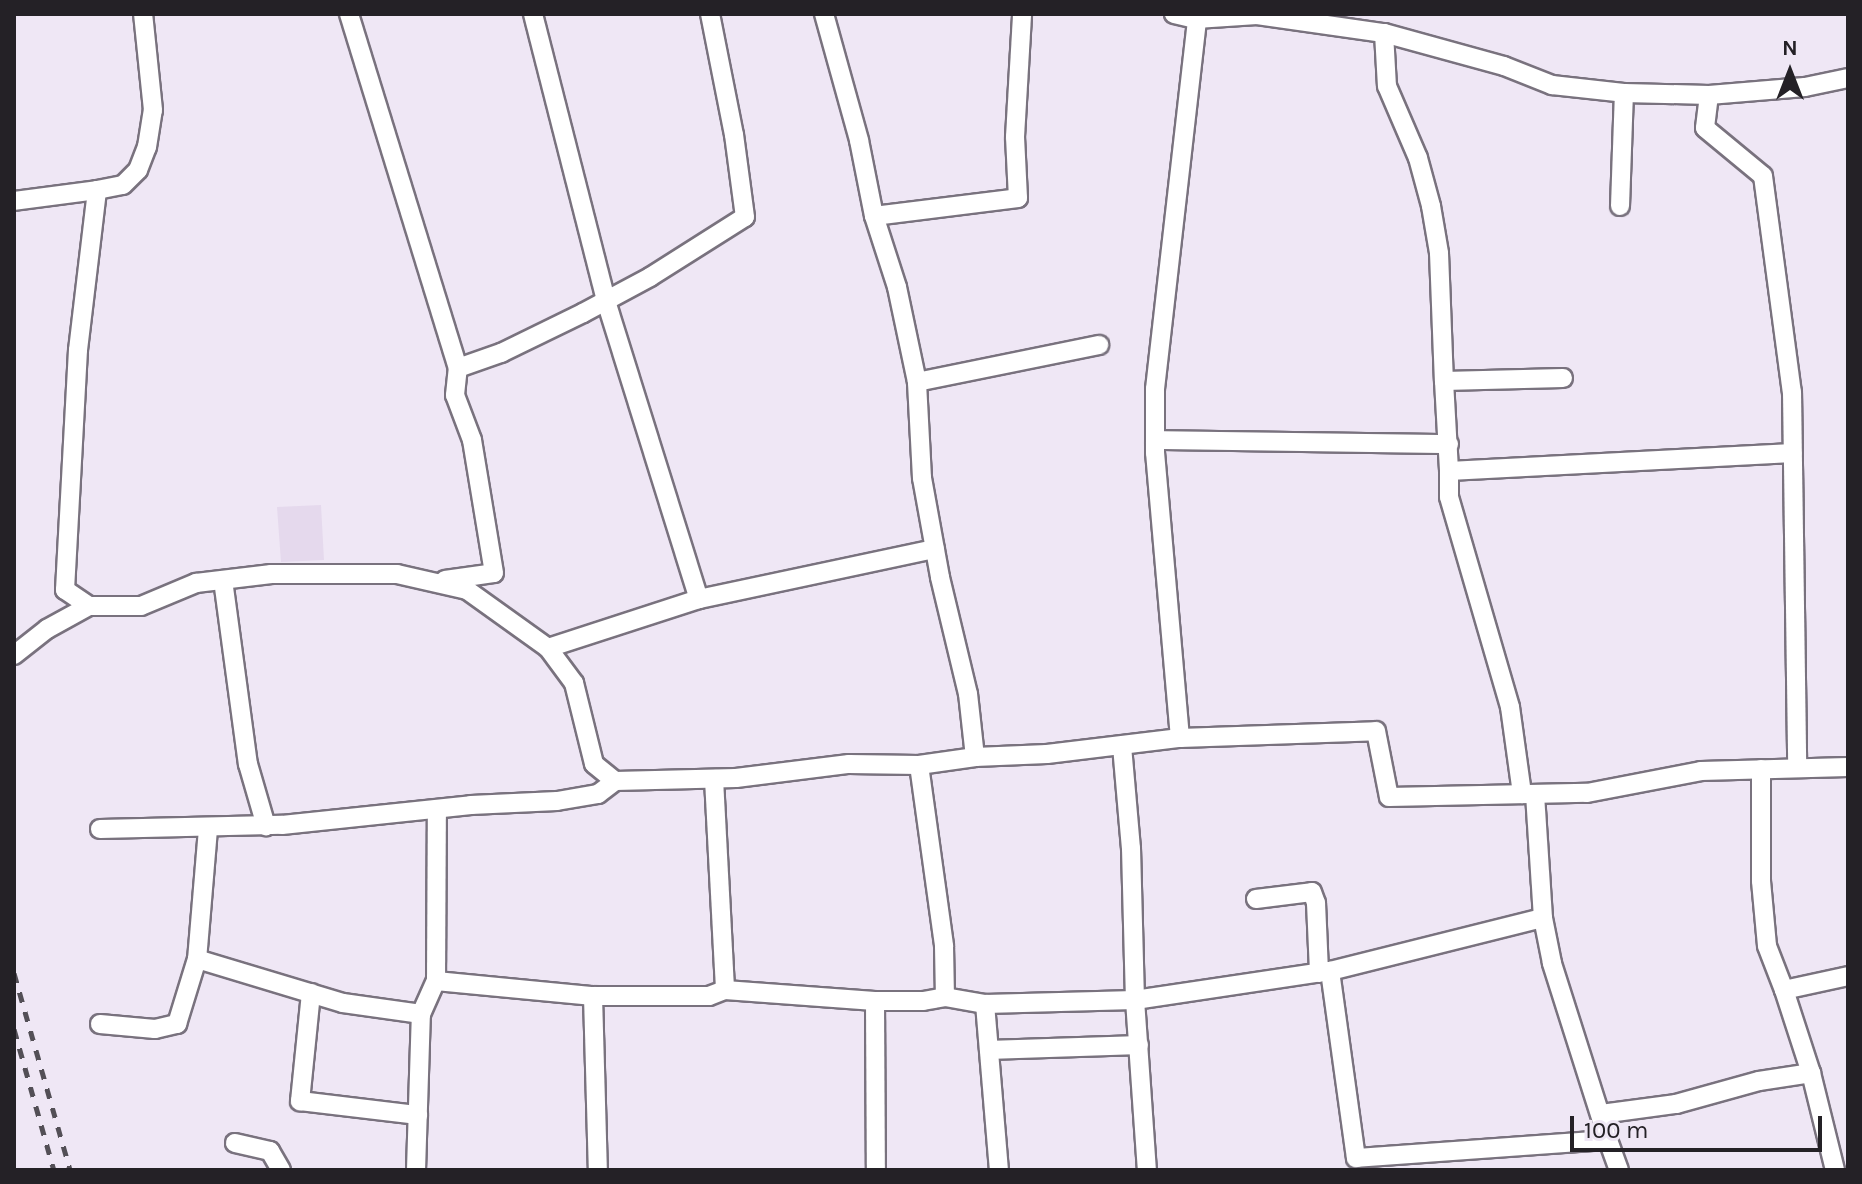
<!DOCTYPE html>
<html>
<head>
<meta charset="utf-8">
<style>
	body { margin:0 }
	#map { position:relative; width:1862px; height:1184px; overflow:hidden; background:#efe7f5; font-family:Karla,sans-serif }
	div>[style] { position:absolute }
	.built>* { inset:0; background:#e5d9ed }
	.roads { filter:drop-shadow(2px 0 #79727e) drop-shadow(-2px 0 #79727e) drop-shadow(0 2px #79727e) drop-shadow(0 -2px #79727e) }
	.minor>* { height:18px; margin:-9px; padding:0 9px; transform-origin:9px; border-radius:9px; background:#fff }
	.rail>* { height:5px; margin-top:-2.5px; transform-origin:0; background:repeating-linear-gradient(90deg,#534f56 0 10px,transparent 0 20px) }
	span { translate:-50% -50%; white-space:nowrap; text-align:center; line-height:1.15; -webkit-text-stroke:8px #efe7f5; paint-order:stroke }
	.frame { position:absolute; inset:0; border:16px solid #242126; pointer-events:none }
	.north { position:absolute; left:1750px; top:32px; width:80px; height:80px; -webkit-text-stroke:6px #efe7f5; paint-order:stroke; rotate:0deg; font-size:22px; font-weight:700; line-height:32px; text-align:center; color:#242126 }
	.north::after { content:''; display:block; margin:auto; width:28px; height:36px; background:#242126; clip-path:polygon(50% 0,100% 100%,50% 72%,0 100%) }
	.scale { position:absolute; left:1570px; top:1116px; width:252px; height:36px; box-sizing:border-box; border:4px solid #242126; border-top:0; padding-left:10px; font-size:24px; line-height:28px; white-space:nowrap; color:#242126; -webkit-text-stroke:6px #efe7f5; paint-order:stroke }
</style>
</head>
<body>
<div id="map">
	<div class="built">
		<i style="clip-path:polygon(321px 505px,324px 560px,281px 562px,277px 507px)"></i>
	</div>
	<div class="roads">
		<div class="minor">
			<i style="left:349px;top:14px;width:370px;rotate:72.9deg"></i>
			<i style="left:533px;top:14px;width:296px;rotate:75.7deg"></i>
			<i style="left:606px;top:301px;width:312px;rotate:72.7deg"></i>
			<i style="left:1174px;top:14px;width:23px;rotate:13deg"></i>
			<i style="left:1196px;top:19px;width:61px;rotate:-3.8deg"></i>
			<i style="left:1257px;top:15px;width:128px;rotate:8.1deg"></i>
			<i style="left:1384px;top:33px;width:124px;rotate:15.4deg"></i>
			<i style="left:1504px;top:66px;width:52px;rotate:21.6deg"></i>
			<i style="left:1552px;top:85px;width:72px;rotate:6.3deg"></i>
			<i style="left:1624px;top:93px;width:85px;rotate:1.3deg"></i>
			<i style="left:1709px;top:95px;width:96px;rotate:-4.8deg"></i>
			<i style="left:1805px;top:87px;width:44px;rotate:-11.8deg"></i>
			<i style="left:1384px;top:33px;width:53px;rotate:86.8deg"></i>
			<i style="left:1387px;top:86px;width:78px;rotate:66.7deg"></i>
			<i style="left:1418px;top:158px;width:50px;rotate:74.8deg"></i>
			<i style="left:1431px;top:206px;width:48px;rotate:80.3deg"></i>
			<i style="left:1439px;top:253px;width:128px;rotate:87.8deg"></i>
			<i style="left:1444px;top:381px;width:119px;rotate:-1.4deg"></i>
			<i style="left:1709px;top:95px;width:33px;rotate:97deg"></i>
			<i style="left:1705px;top:128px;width:75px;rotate:39.6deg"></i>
			<i style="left:1763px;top:176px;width:218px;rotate:82.4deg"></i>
			<i style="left:1792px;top:392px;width:376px;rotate:89.2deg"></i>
			<i style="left:14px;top:201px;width:84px;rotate:-7.5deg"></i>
			<i style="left:1620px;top:206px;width:113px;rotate:-88deg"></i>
			<i style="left:874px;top:216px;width:145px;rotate:-7.1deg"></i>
			<i style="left:1018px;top:198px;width:61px;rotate:-92.8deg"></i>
			<i style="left:1015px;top:137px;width:123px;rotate:-86.7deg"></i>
			<i style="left:1444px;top:381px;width:90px;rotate:86.8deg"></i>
			<i style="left:1449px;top:471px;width:344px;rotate:-3deg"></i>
			<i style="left:917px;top:382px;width:186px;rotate:-11.5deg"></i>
			<i style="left:1155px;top:440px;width:294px;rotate:0.8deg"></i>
			<i style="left:1449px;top:471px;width:26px;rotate:90deg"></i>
			<i style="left:1449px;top:497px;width:219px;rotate:73.8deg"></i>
			<i style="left:1510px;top:707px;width:88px;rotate:82.1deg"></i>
			<i style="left:223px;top:580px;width:186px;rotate:82.3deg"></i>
			<i style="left:248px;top:764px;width:65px;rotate:73.8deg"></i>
			<i style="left:445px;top:580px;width:49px;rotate:-8.1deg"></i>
			<i style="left:494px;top:573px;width:135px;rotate:-99.4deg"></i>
			<i style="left:472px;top:440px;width:48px;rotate:-110.7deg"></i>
			<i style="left:455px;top:395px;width:27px;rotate:-84deg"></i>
			<i style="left:458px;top:368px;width:46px;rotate:-19.2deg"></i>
			<i style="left:501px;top:353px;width:91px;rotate:-26deg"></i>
			<i style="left:583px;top:313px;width:76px;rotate:-28.2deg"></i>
			<i style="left:650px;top:277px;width:112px;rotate:-32.3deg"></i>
			<i style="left:745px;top:217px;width:83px;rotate:-97.6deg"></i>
			<i style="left:734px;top:135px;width:123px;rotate:-101.2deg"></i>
			<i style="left:89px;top:606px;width:29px;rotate:-146deg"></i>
			<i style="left:65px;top:590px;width:240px;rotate:-86.9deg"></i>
			<i style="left:78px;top:350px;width:161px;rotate:-83.2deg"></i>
			<i style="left:97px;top:190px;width:26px;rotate:-11deg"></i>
			<i style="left:123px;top:185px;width:21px;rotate:-45deg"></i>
			<i style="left:138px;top:170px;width:25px;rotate:-69deg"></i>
			<i style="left:147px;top:147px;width:37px;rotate:-81deg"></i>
			<i style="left:153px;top:110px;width:97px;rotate:-95.9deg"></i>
			<i style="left:548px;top:648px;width:159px;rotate:-18deg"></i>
			<i style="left:699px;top:599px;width:241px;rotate:-12deg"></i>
			<i style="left:14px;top:655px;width:42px;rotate:-38.2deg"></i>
			<i style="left:47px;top:629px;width:48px;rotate:-28.7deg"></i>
			<i style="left:89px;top:606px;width:52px"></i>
			<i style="left:141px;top:606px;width:60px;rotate:-22.7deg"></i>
			<i style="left:196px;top:583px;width:76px;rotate:-6.8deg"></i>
			<i style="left:271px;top:574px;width:126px"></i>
			<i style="left:397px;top:574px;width:72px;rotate:12.9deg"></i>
			<i style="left:467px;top:590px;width:100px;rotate:35.6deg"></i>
			<i style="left:548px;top:648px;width:44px;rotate:53.4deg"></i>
			<i style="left:574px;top:683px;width:83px;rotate:76.1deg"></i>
			<i style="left:594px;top:764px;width:27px;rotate:39deg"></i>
			<i style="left:615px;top:781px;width:121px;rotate:-1.4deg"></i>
			<i style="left:736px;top:778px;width:114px;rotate:-7.1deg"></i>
			<i style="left:849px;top:764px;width:70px;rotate:0.8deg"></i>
			<i style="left:919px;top:765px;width:57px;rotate:-8.1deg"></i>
			<i style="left:975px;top:757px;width:63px;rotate:-96.3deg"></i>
			<i style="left:968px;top:694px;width:120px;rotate:-103.5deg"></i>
			<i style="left:940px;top:577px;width:101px;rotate:-100.3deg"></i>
			<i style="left:922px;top:478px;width:96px;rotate:-93deg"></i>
			<i style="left:917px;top:382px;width:97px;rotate:-101.9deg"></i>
			<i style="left:897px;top:287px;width:75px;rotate:-107.9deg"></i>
			<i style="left:874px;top:216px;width:77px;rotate:-101.2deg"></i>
			<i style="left:859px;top:140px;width:131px;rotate:-105.5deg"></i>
			<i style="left:1180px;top:738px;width:286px;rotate:-95deg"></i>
			<i style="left:1155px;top:453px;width:64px;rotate:-90deg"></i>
			<i style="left:1155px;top:389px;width:377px;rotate:-83.5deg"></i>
			<i style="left:1122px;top:746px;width:102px;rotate:85deg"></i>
			<i style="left:1131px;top:848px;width:152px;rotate:88.5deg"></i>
			<i style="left:1135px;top:1000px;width:170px;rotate:86deg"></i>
			<i style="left:975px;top:757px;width:72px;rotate:-2.4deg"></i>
			<i style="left:1047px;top:754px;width:134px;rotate:-6.9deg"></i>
			<i style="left:1180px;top:738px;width:196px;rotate:-2deg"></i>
			<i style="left:1376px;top:731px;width:67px;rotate:78.9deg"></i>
			<i style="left:1389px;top:797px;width:198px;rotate:-1.2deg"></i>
			<i style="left:1587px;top:793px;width:116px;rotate:-10.9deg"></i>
			<i style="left:1701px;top:771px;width:147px;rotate:-1.6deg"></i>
			<i style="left:919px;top:765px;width:183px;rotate:82.1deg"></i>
			<i style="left:944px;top:946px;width:51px;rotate:88.9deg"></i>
			<i style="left:1761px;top:769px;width:112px;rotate:90deg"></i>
			<i style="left:1761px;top:881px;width:65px;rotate:84.7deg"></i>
			<i style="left:1767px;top:946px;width:47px;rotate:68.9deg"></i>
			<i style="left:714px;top:779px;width:211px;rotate:87deg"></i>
			<i style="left:100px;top:829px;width:182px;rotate:-1.3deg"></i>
			<i style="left:282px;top:825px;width:190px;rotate:-6deg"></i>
			<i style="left:471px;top:805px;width:86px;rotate:-2.7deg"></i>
			<i style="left:557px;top:801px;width:42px;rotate:-9.7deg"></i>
			<i style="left:598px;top:794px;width:21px;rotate:-37deg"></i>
			<i style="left:208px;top:829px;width:130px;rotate:94.8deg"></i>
			<i style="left:197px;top:959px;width:152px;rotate:16.8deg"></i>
			<i style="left:343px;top:1003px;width:79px;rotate:8deg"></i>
			<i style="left:421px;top:1014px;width:36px;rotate:-66deg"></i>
			<i style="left:436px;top:981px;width:172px;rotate:-89.7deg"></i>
			<i style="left:1256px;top:899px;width:56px;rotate:-7.1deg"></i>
			<i style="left:1312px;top:892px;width:12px;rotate:70deg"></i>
			<i style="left:1316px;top:903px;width:70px;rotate:87.5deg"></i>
			<i style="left:1330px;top:971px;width:189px;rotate:82.1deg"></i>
			<i style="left:1356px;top:1158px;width:253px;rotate:-4.1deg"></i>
			<i style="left:1608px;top:1140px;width:186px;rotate:-107.6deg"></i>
			<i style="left:1552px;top:963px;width:46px;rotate:-101.3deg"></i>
			<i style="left:436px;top:981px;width:158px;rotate:5.5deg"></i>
			<i style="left:593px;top:996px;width:116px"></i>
			<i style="left:709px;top:996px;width:17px;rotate:-21deg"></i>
			<i style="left:725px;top:990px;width:150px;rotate:4.2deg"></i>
			<i style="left:875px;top:1001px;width:48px"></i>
			<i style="left:923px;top:1001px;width:22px;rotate:-10deg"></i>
			<i style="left:945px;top:997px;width:41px;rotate:9.9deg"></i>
			<i style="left:985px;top:1004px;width:150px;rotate:-1.5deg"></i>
			<i style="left:1135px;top:1000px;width:197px;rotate:-8.5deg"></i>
			<i style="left:1330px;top:971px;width:219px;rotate:-14deg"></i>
			<i style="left:1543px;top:918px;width:124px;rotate:-93.7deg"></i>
			<i style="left:311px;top:993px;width:109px;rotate:95.8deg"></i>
			<i style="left:300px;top:1101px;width:119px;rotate:6.8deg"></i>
			<i style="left:593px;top:996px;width:174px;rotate:88.4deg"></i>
			<i style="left:875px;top:1001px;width:169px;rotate:89.7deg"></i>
			<i style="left:985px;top:1004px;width:167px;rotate:85.2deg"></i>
			<i style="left:100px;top:1024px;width:55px;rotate:5.2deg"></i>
			<i style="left:155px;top:1029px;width:23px;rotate:-13deg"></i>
			<i style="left:177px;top:1024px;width:68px;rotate:-72.9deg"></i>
			<i style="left:989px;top:1050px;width:150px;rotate:-1.9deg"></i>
			<i style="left:1601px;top:1114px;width:76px;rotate:-7.6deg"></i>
			<i style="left:1676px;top:1104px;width:86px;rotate:-15.5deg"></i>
			<i style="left:1759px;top:1081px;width:53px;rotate:-8.7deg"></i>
			<i style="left:1608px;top:1140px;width:32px;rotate:70deg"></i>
			<i style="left:235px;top:1143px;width:36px;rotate:13deg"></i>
			<i style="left:270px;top:1151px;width:22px;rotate:60deg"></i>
			<i style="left:416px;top:1170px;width:156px;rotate:-88.2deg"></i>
			<i style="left:1835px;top:1170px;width:100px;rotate:-103.9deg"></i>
			<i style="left:1811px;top:1073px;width:87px;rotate:-108deg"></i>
			<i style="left:1784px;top:990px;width:66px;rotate:-12.3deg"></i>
		</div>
	</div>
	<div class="rail">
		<i style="left:14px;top:973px;width:205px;rotate:74.1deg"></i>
		<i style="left:14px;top:1029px;width:147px;rotate:74.2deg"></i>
	</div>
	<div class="frame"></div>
	<div class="north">N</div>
	<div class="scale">100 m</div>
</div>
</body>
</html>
